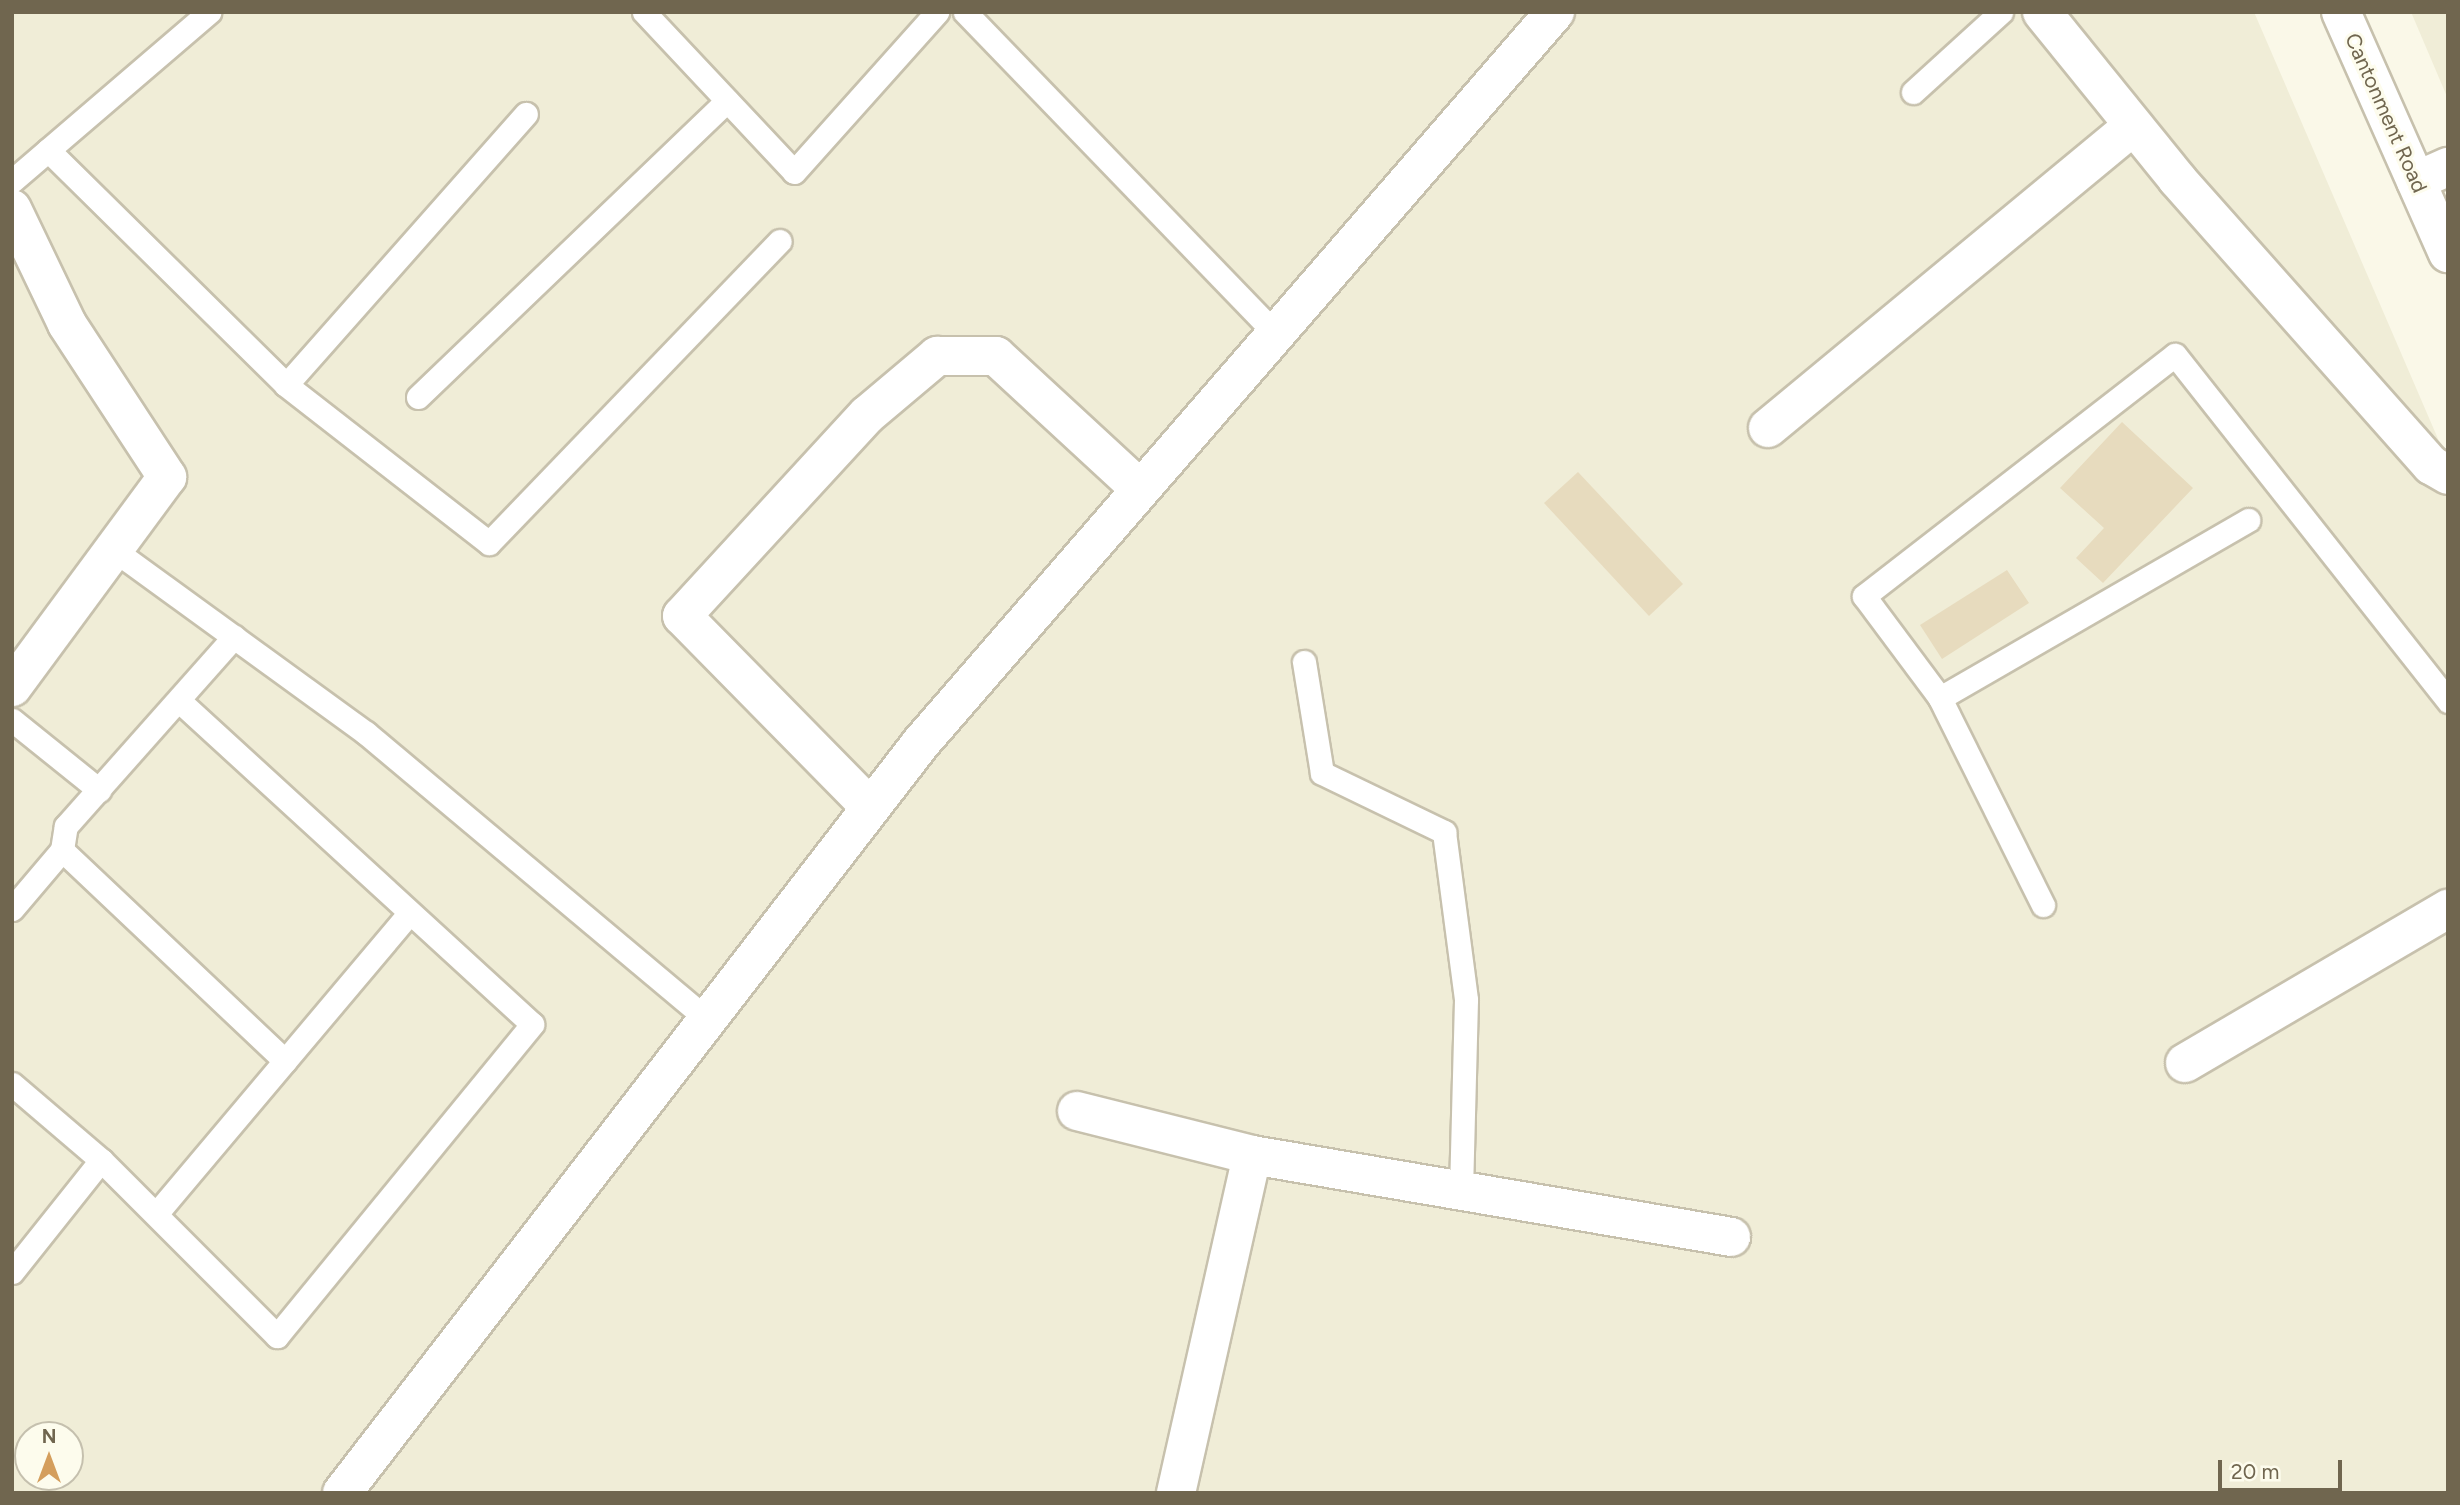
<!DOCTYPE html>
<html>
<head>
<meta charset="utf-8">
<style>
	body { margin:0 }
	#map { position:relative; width:2460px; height:1505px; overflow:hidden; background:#faf8e8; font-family:Figtree,sans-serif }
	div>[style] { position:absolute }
	.residential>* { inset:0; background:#f0edd7 }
	.building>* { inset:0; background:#e7dbbe }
	.roads { filter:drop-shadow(2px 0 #c7c1ad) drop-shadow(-2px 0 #c7c1ad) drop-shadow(0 2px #c7c1ad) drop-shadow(0 -2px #c7c1ad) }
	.service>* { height:23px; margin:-11.5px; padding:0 11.5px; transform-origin:11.5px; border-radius:11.5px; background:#fff }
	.minor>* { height:38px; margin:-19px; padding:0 19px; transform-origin:19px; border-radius:19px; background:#fff }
	.tertiary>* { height:38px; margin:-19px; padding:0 19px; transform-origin:19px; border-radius:19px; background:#fff }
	span { translate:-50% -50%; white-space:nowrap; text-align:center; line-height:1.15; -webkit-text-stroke:6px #fdfced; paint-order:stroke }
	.street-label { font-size:21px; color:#70664f }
	.frame { position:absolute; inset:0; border:14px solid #70664f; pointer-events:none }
	.north { position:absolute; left:14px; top:1421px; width:70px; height:70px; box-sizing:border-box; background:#fdfced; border:2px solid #c5c0ae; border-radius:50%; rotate:0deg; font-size:19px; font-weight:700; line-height:28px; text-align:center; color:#70664f }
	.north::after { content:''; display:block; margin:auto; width:24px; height:32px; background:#d49e5c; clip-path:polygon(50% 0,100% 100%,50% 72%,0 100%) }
	.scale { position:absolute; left:2218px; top:1460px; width:124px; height:32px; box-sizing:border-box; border:4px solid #70664f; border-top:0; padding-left:9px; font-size:21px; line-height:24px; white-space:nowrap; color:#70664f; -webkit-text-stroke:5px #fdfced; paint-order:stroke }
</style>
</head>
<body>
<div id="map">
	<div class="residential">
		<i style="clip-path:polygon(evenodd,12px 12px,2254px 12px,2448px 462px,2448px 1493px,12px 1493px,12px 12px,28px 1435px,70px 1435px,70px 1477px,28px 1477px,28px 1435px)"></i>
		<i style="clip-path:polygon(2411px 12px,2448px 12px,2448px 99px)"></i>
	</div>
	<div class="building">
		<i style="clip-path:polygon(2122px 422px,2193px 488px,2103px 583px,2076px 558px,2104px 528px,2060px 488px)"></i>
		<i style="clip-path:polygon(1578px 472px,1683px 584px,1649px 616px,1544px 503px)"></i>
		<i style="clip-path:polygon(2007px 570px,2029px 603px,1942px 659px,1920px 625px)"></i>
	</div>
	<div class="roads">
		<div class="service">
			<i style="left:644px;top:12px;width:219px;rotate:46.8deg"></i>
			<i style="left:794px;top:172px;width:215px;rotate:-48.2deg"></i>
			<i style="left:965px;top:12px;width:443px;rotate:46deg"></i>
			<i style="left:1913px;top:92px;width:119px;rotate:-42.3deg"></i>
			<i style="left:48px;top:150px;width:334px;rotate:44.6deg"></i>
			<i style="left:286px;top:385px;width:257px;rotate:37.9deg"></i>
			<i style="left:489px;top:543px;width:419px;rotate:-46.1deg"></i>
			<i style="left:12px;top:181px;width:260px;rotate:-40.6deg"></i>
			<i style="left:286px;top:385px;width:362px;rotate:-48.5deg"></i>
			<i style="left:418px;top:397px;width:428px;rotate:-43.8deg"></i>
			<i style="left:114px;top:550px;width:311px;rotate:36deg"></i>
			<i style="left:366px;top:733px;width:444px;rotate:40deg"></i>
			<i style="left:1304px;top:662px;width:112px;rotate:80.8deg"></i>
			<i style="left:1322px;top:773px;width:136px;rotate:25.8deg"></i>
			<i style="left:1444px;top:832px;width:169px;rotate:82.5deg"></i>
			<i style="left:1466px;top:1000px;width:190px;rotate:91.5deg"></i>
			<i style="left:1940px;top:698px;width:356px;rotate:-30deg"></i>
			<i style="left:12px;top:720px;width:112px;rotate:38.8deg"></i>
			<i style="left:62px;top:850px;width:307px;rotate:43.4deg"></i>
			<i style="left:2043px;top:905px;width:231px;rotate:-116.5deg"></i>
			<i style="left:1940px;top:698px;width:127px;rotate:-126.7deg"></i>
			<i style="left:1864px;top:596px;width:393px;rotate:-37.8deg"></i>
			<i style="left:2175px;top:355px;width:441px;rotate:51.7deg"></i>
			<i style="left:12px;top:909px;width:77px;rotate:-49.7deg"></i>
			<i style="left:62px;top:850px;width:24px;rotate:-81deg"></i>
			<i style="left:66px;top:826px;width:253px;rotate:-48.4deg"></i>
			<i style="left:12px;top:1084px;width:117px;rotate:40.5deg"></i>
			<i style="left:101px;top:1160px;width:249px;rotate:45deg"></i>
			<i style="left:277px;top:1336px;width:403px;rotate:-50.7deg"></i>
			<i style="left:532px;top:1024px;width:476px;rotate:-137.5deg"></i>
			<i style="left:156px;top:1214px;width:392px;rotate:-49.9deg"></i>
			<i style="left:12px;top:1272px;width:143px;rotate:-51.5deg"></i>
		</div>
		<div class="minor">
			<i style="left:2042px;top:12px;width:215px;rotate:51deg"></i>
			<i style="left:2177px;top:179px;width:383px;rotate:48.4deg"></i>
			<i style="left:2431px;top:465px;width:20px;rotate:30deg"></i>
			<i style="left:2416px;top:181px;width:35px;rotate:-24deg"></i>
			<i style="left:12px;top:209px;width:127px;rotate:64.4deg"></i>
			<i style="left:67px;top:324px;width:183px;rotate:56.8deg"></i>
			<i style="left:167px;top:477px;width:261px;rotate:126.4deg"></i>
			<i style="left:1768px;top:428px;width:474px;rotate:-39.6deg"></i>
			<i style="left:870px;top:807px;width:268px;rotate:-134.5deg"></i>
			<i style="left:682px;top:616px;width:273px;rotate:-47.4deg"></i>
			<i style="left:867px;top:415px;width:92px;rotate:-40.1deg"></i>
			<i style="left:937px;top:356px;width:59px"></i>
			<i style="left:996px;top:356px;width:195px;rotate:42.7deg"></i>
			<i style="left:2185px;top:1063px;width:305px;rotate:-30.4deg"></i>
			<i style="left:1077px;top:1111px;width:180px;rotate:14.1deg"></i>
			<i style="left:1252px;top:1155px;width:486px;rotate:9.7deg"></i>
			<i style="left:342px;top:1493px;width:946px;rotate:-52.34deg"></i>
			<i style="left:920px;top:744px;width:969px;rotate:-49.06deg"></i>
			<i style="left:1176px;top:1493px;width:346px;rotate:-77.3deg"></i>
		</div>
		<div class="tertiary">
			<i style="left:2341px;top:12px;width:264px;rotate:66.1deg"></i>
		</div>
	</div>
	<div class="street-label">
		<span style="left:2386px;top:113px;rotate:66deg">Cantonment Road</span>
	</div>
	<div class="frame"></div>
	<div class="north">N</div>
	<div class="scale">20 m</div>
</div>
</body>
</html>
